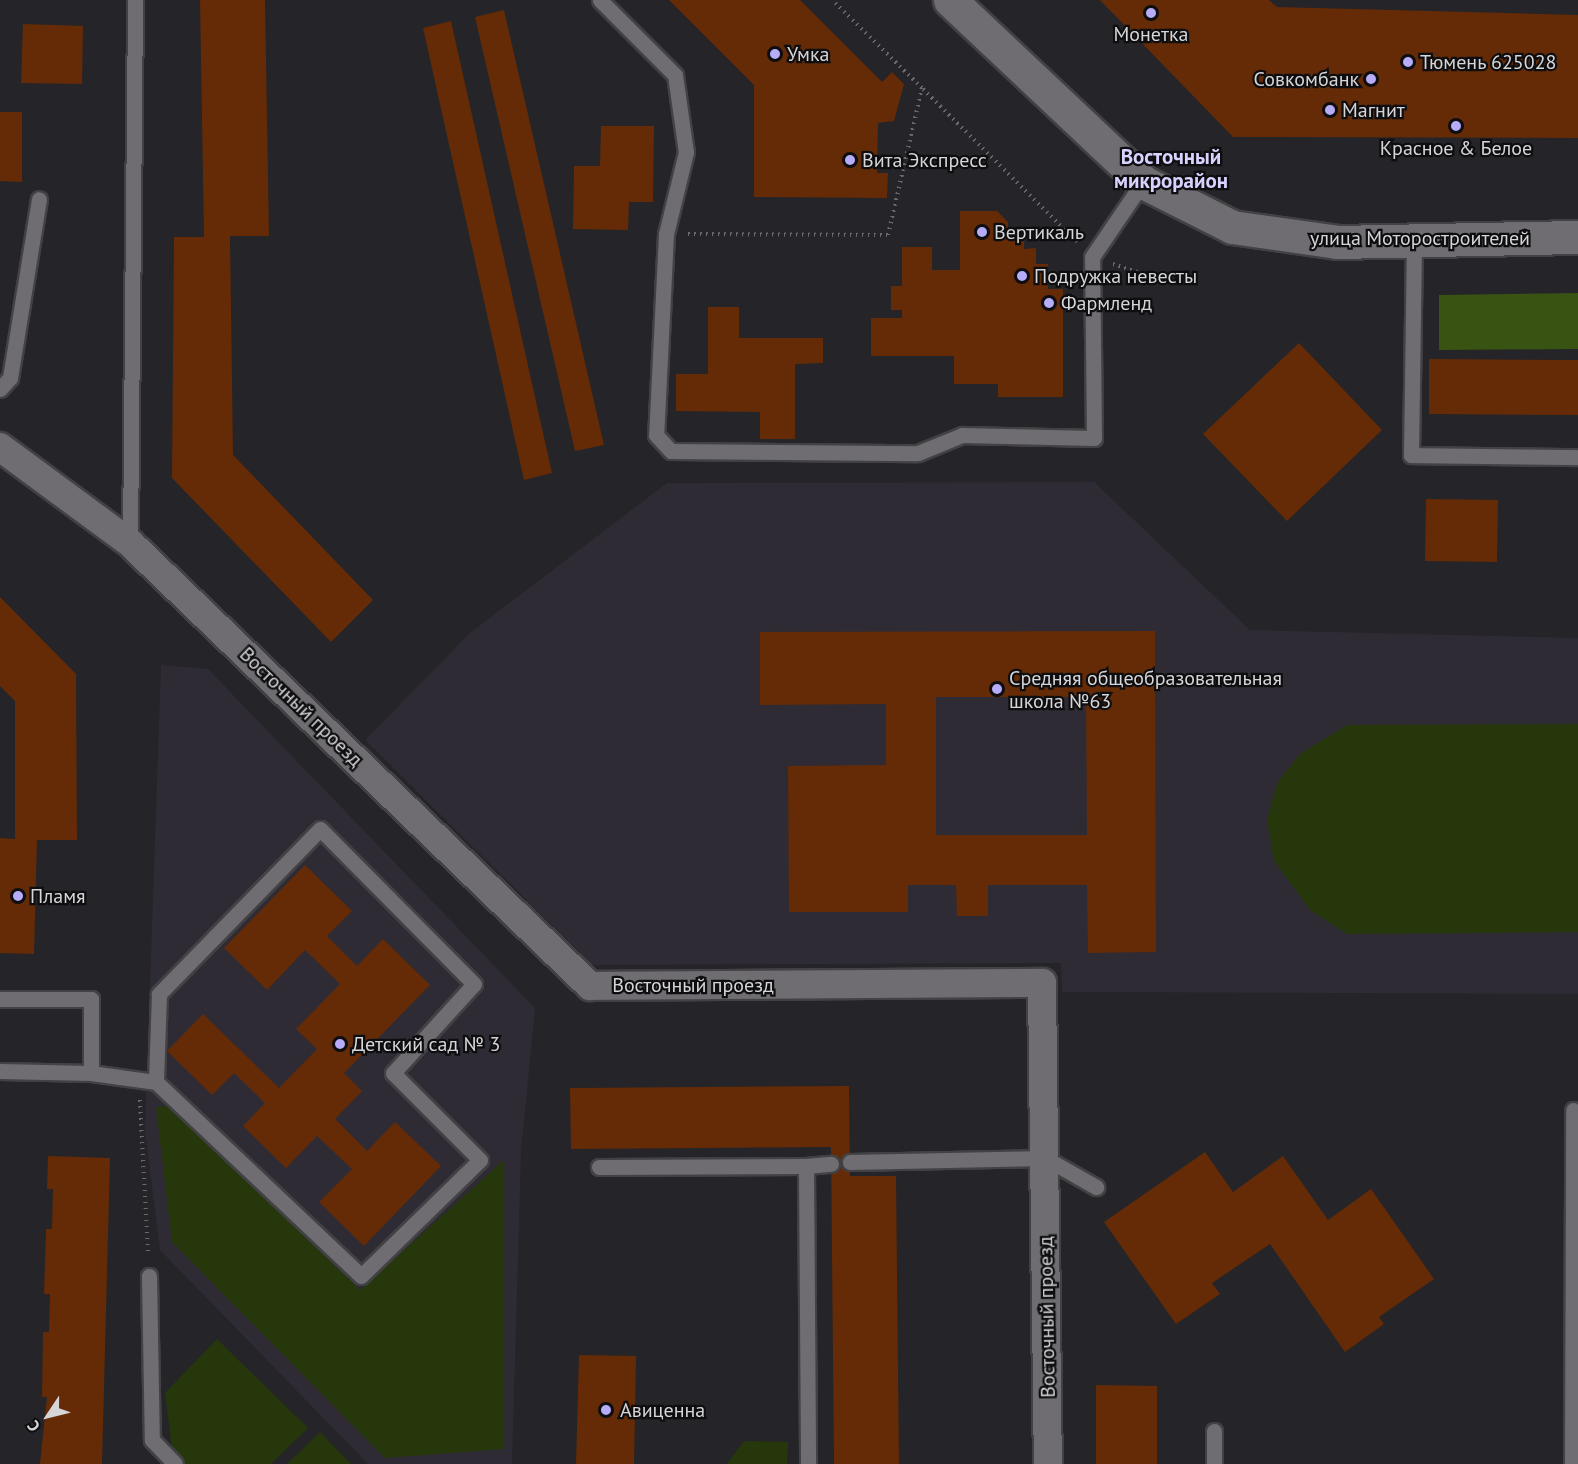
<!DOCTYPE html>
<html>
<head>
<meta charset="utf-8">
<style>
	body { margin:0 }
	#map { position:relative; width:1578px; height:1464px; overflow:hidden; background:#252428; font-family:"PT Sans",sans-serif }
	div>[style] { position:absolute }
	.built>* { inset:0; background:#2f2b34 }
	.green>* { inset:0; background:#25370b }
	.forest>* { inset:0; background:#395313 }
	.building>* { inset:0; background:#642b06 }
	.path>* { height:4px; margin-top:-2px; transform-origin:0; background:repeating-linear-gradient(90deg,#6a696c 0 1.5px,transparent 0 6px) }
	.roads { filter:drop-shadow(2px 0 #424144) drop-shadow(-2px 0 #424144) drop-shadow(0 2px #424144) drop-shadow(0 -2px #424144) }
	.lane>* { height:15px; margin:-7.5px; padding:0 7.5px; transform-origin:7.5px; border-radius:7.5px; background:#6f6d72 }
	.street>* { height:28px; margin:-14px; padding:0 14px; transform-origin:14px; border-radius:14px; background:#6f6d72 }
	.secondary>* { height:33px; margin:-16.5px; padding:0 16.5px; transform-origin:16.5px; border-radius:16.5px; background:#6f6d72 }
	.dots>* { width:16px; height:16px; translate:-50% -50%; box-sizing:border-box; border:3px solid #0e0d0f; border-radius:50% }
	span { translate:-50% -50%; white-space:nowrap; text-align:center; line-height:1.15; -webkit-text-stroke:4.5px #0e0d0f; paint-order:stroke }
	.poi-label { font-size:20px; color:#d6d5d7 }
	.left { translate:0 -50%; text-align:left }
	.right { translate:-100% -50%; text-align:right }
	.street-label { font-size:20px; color:#d6d5d7 }
	.neighbourhood-label { font-size:21px; color:#d7d3fe; font-weight:700 }
	.north { position:absolute; left:18px; top:1386px; width:60px; height:60px; -webkit-text-stroke:4px #0e0d0f; paint-order:stroke; rotate:235deg; font-size:16px; font-weight:700; line-height:24px; text-align:center; color:#d6d5d7 }
	.north::after { content:''; display:block; margin:auto; width:21px; height:27px; background:#d6d5d7; clip-path:polygon(50% 0,100% 100%,50% 72%,0 100%) }
</style>
</head>
<body>
<div id="map">
	<div class="built">
		<i style="clip-path:polygon(1094px 482px,1250px 630px,1578px 638px,1578px 994px,1062px 992px,1061px 963px,592px 965px,365px 740px,470px 633px,667px 483px)"></i>
		<i style="clip-path:polygon(161px 665px,208px 669px,535px 1008px,521px 1152px,512px 1464px,368px 1464px,160px 1250px,145px 1130px)"></i>
	</div>
	<div class="green">
		<i style="clip-path:polygon(1578px 724px,1578px 932px,1347px 934px,1310px 910px,1274px 861px,1267px 821px,1277px 783px,1300px 754px,1347px 725px)"></i>
		<i style="clip-path:polygon(167px 1106px,360px 1290px,504px 1160px,503px 1449px,385px 1458px,172px 1242px,156px 1107px)"></i>
		<i style="clip-path:polygon(217px 1339px,308px 1428px,271px 1464px,180px 1464px,173px 1457px,165px 1393px)"></i>
		<i style="clip-path:polygon(320px 1432px,351px 1464px,287px 1464px)"></i>
		<i style="clip-path:polygon(744px 1441px,788px 1442px,787px 1464px,727px 1464px)"></i>
	</div>
	<div class="forest">
		<i style="clip-path:polygon(1578px 293px,1578px 349px,1439px 350px,1439px 295px)"></i>
	</div>
	<div class="building">
		<i style="clip-path:polygon(200px 0,265px 0,269px 236px,230px 236px,233px 455px,373px 600px,331px 642px,172px 478px,174px 237px,204px 237px)"></i>
		<i style="clip-path:polygon(669px 0,800px 0,882px 82px,892px 72px,904px 84px,894px 121px,878px 123px,877px 173px,888px 173px,887px 198px,754px 197px,754px 85px)"></i>
		<i style="clip-path:polygon(1100px 0,1269px 0,1277px 7px,1578px 15px,1578px 138px,1233px 137px)"></i>
		<i style="clip-path:polygon(504px 10px,604px 445px,575px 451px,475px 17px)"></i>
		<i style="clip-path:polygon(451px 21px,552px 473px,524px 480px,423px 28px)"></i>
		<i style="clip-path:polygon(23px 24px,83px 26px,82px 84px,21px 83px)"></i>
		<i style="clip-path:polygon(0 112px,22px 112px,22px 182px,0 181px)"></i>
		<i style="clip-path:polygon(601px 126px,654px 126px,653px 202px,629px 202px,628px 230px,573px 229px,574px 166px,600px 166px)"></i>
		<i style="clip-path:polygon(960px 211px,997px 211px,1008px 222px,1008px 235px,1024px 235px,1024px 249px,1036px 248px,1036px 264px,1048px 264px,1048px 289px,1063px 289px,1063px 397px,998px 397px,998px 384px,954px 384px,954px 356px,871px 356px,871px 318px,902px 318px,902px 310px,891px 310px,891px 286px,902px 286px,902px 247px,932px 247px,932px 270px,960px 270px)"></i>
		<i style="clip-path:polygon(708px 307px,739px 307px,739px 338px,823px 338px,823px 363px,795px 364px,795px 439px,760px 439px,760px 412px,676px 411px,676px 374px,708px 374px)"></i>
		<i style="clip-path:polygon(1299px 343px,1382px 430px,1287px 521px,1203px 434px)"></i>
		<i style="clip-path:polygon(1429px 359px,1578px 360px,1578px 415px,1429px 414px)"></i>
		<i style="clip-path:polygon(1426px 499px,1498px 500px,1497px 562px,1425px 561px)"></i>
		<i style="clip-path:polygon(0 597px,76px 674px,77px 840px,37px 840px,34px 954px,0 953px,0 838px,15px 839px,15px 701px,0 686px)"></i>
		<i style="clip-path:polygon(evenodd,1155px 631px,1156px 952px,1088px 953px,1087px 885px,988px 885px,988px 916px,957px 916px,956px 885px,908px 885px,908px 912px,789px 912px,788px 766px,886px 765px,886px 704px,760px 705px,760px 632px,1155px 631px,936px 697px,1086px 697px,1087px 835px,936px 835px,936px 697px)"></i>
		<i style="clip-path:polygon(305px 865px,352px 911px,327px 936px,357px 966px,383px 939px,430px 985px,344px 1073px,362px 1091px,335px 1119px,367px 1151px,395px 1122px,441px 1166px,364px 1246px,319px 1202px,352px 1169px,317px 1136px,286px 1168px,243px 1126px,265px 1103px,234px 1073px,212px 1095px,167px 1051px,203px 1014px,279px 1088px,317px 1049px,296px 1029px,340px 984px,305px 950px,267px 990px,224px 948px)"></i>
		<i style="clip-path:polygon(849px 1086px,850px 1176px,896px 1176px,899px 1464px,834px 1464px,831px 1147px,571px 1149px,570px 1088px)"></i>
		<i style="clip-path:polygon(1205px 1152px,1233px 1192px,1283px 1156px,1328px 1220px,1371px 1189px,1434px 1279px,1379px 1317px,1384px 1324px,1345px 1352px,1270px 1244px,1212px 1283px,1220px 1294px,1176px 1324px,1104px 1222px)"></i>
		<i style="clip-path:polygon(48px 1156px,110px 1158px,102px 1464px,40px 1464px,47px 1397px,42px 1397px,43px 1332px,49px 1332px,50px 1294px,44px 1294px,46px 1229px,52px 1229px,53px 1189px,47px 1189px)"></i>
		<i style="clip-path:polygon(579px 1355px,636px 1356px,634px 1464px,576px 1464px)"></i>
		<i style="clip-path:polygon(1096px 1385px,1157px 1386px,1157px 1464px,1096px 1464px)"></i>
	</div>
	<div class="path">
		<i style="left:923px;top:89px;width:217px;rotate:44.8deg"></i>
		<i style="left:688px;top:234px;width:200px;rotate:0.3deg"></i>
		<i style="left:888px;top:235px;width:151px;rotate:-77deg"></i>
		<i style="left:922px;top:88px;width:126px;rotate:-135.6deg"></i>
		<i style="left:1113px;top:264px;width:41px;rotate:18.4deg"></i>
		<i style="left:140px;top:1100px;width:155px;rotate:87deg"></i>
	</div>
	<div class="roads">
		<div class="lane">
			<i style="left:600px;top:0;width:106px;rotate:45deg"></i>
			<i style="left:675px;top:75px;width:78px;rotate:81.9deg"></i>
			<i style="left:686px;top:152px;width:84px;rotate:103.7deg"></i>
			<i style="left:666px;top:234px;width:201px;rotate:92.8deg"></i>
			<i style="left:656px;top:435px;width:22px;rotate:47deg"></i>
			<i style="left:671px;top:451px;width:247px;rotate:0.5deg"></i>
			<i style="left:918px;top:453px;width:48px;rotate:-22.2deg"></i>
			<i style="left:962px;top:435px;width:132px;rotate:1.3deg"></i>
			<i style="left:1094px;top:438px;width:181px;rotate:-90.6deg"></i>
			<i style="left:1092px;top:257px;width:91px;rotate:-55.8deg"></i>
			<i style="left:1414px;top:241px;width:214px;rotate:90.8deg"></i>
			<i style="left:1411px;top:455px;width:167px;rotate:0.7deg"></i>
			<i style="left:0;top:389px;width:15px;rotate:-48deg"></i>
			<i style="left:10px;top:378px;width:181px;rotate:-80.8deg"></i>
			<i style="left:130px;top:543px;width:543px;rotate:-89.47deg"></i>
			<i style="left:0;top:999px;width:91px"></i>
			<i style="left:91px;top:999px;width:74px;rotate:90deg"></i>
			<i style="left:91px;top:1073px;width:91px;rotate:-178.7deg"></i>
			<i style="left:91px;top:1073px;width:66px;rotate:7.9deg"></i>
			<i style="left:156px;top:1082px;width:282px;rotate:43.4deg"></i>
			<i style="left:361px;top:1276px;width:166px;rotate:-44.3deg"></i>
			<i style="left:480px;top:1160px;width:123px;rotate:-135deg"></i>
			<i style="left:393px;top:1073px;width:120px;rotate:-47.7deg"></i>
			<i style="left:474px;top:984px;width:218px;rotate:-134.8deg"></i>
			<i style="left:320px;top:829px;width:231px;rotate:134.3deg"></i>
			<i style="left:159px;top:994px;width:88px;rotate:92deg"></i>
			<i style="left:850px;top:1162px;width:195px;rotate:-1.2deg"></i>
			<i style="left:1045px;top:1158px;width:59px;rotate:29.6deg"></i>
			<i style="left:806px;top:1166px;width:25px;rotate:-5deg"></i>
			<i style="left:599px;top:1167px;width:207px;rotate:-0.3deg"></i>
			<i style="left:806px;top:1166px;width:298px;rotate:89.6deg"></i>
			<i style="left:149px;top:1276px;width:164px;rotate:89deg"></i>
			<i style="left:152px;top:1440px;width:33px;rotate:46deg"></i>
			<i style="left:1214px;top:1431px;width:33px;rotate:90deg"></i>
			<i style="left:1572px;top:1464px;width:354px;rotate:-89.8deg"></i>
		</div>
		<div class="street">
			<i style="left:0;top:447px;width:162px;rotate:36.4deg"></i>
			<i style="left:130px;top:543px;width:639px;rotate:43.92deg"></i>
			<i style="left:590px;top:986px;width:452px;rotate:-0.4deg"></i>
			<i style="left:1042px;top:983px;width:481px;rotate:89.3deg"></i>
		</div>
		<div class="secondary">
			<i style="left:950px;top:0;width:265px;rotate:43.3deg"></i>
			<i style="left:1143px;top:182px;width:100px;rotate:26.8deg"></i>
			<i style="left:1232px;top:227px;width:106px;rotate:8.1deg"></i>
			<i style="left:1337px;top:242px;width:241px;rotate:-1.2deg"></i>
		</div>
	</div>
	<div class="dots">
		<i style="left:1151px;top:13px;background:#b6acf8"></i>
		<i style="left:775px;top:54px;background:#b6acf8"></i>
		<i style="left:1408px;top:62px;background:#b6acf8"></i>
		<i style="left:1371px;top:79px;background:#b6acf8"></i>
		<i style="left:1330px;top:110px;background:#b6acf8"></i>
		<i style="left:1456px;top:126px;background:#b6acf8"></i>
		<i style="left:850px;top:160px;background:#b6acf8"></i>
		<i style="left:982px;top:232px;background:#b6acf8"></i>
		<i style="left:1022px;top:276px;background:#b6acf8"></i>
		<i style="left:1049px;top:303px;background:#b6acf8"></i>
		<i style="left:997px;top:689px;background:#b6acf8"></i>
		<i style="left:18px;top:896px;background:#b6acf8"></i>
		<i style="left:340px;top:1044px;background:#b6acf8"></i>
		<i style="left:606px;top:1410px;background:#b6acf8"></i>
	</div>
	<div class="poi-label">
		<span style="left:1151px;top:34px">Монетка</span>
		<span class="left" style="left:787px;top:54px">Умка</span>
		<span class="left" style="left:1420px;top:62px">Тюмень 625028</span>
		<span class="right" style="left:1359px;top:79px">Совкомбанк</span>
		<span class="left" style="left:1342px;top:110px">Магнит</span>
		<span style="left:1456px;top:148px">Красное &amp; Белое</span>
		<span class="left" style="left:862px;top:160px">Вита Экспресс</span>
		<span class="left" style="left:994px;top:232px">Вертикаль</span>
		<span class="left" style="left:1034px;top:276px">Подружка невесты</span>
		<span class="left" style="left:1061px;top:303px">Фармленд</span>
		<span class="left" style="left:1009px;top:690px">Средняя общеобразовательная<br>школа №63</span>
		<span class="left" style="left:30px;top:896px">Пламя</span>
		<span class="left" style="left:352px;top:1044px">Детский сад № 3</span>
		<span class="left" style="left:620px;top:1410px">Авиценна</span>
	</div>
	<div class="street-label">
		<span style="left:1420px;top:238px">улица Моторостроителей</span>
		<span style="left:301px;top:707px;rotate:44deg">Восточный проезд</span>
		<span style="left:693px;top:985px">Восточный проезд</span>
		<span style="left:1047px;top:1317px;rotate:-91deg">Восточный проезд</span>
	</div>
	<div class="neighbourhood-label">
		<span style="left:1171px;top:169px">Восточный<br>микрорайон</span>
	</div>
	<div class="north">С</div>
</div>
</body>
</html>
